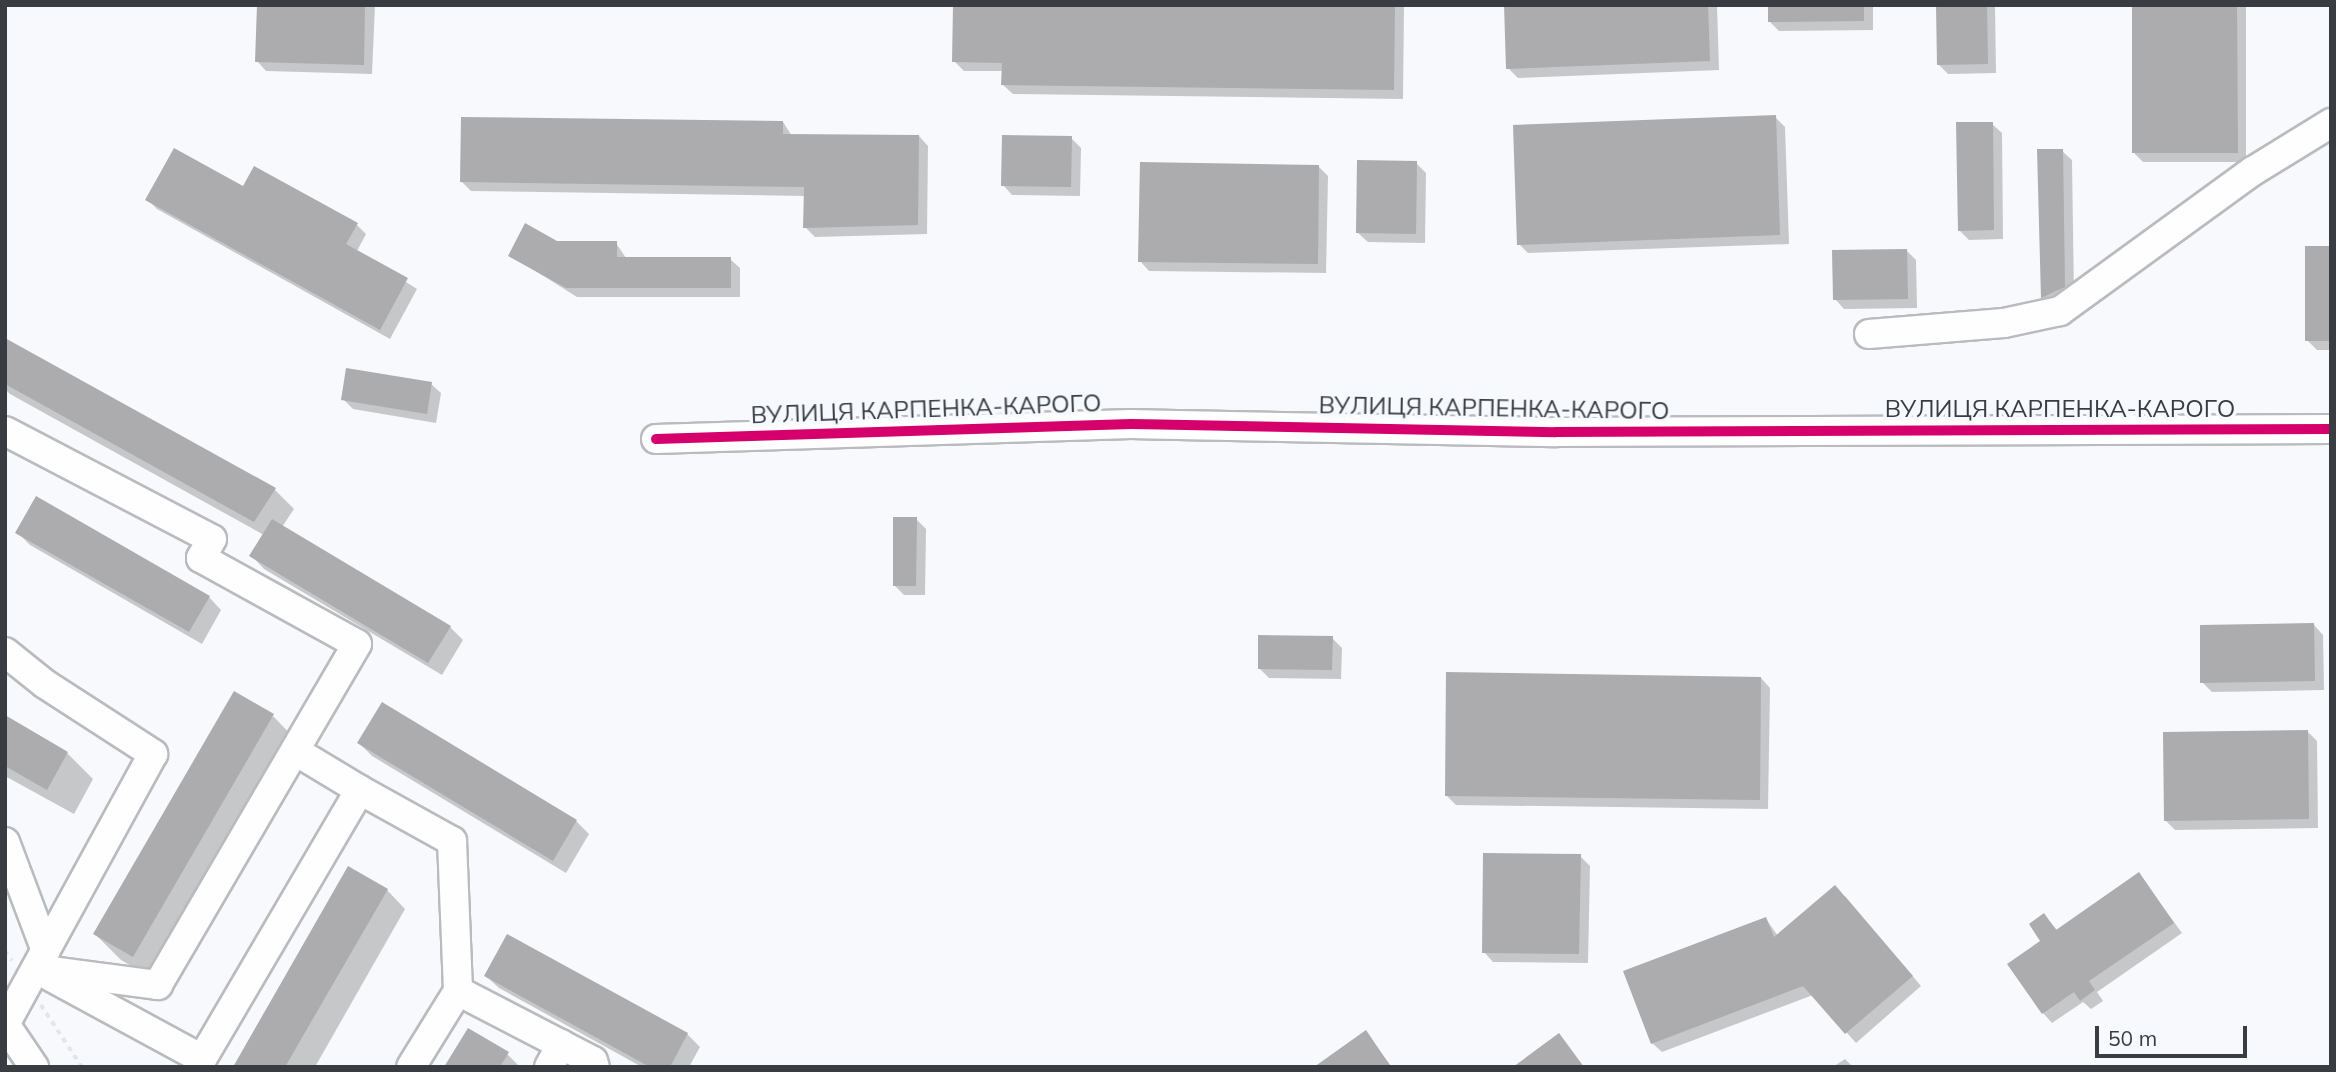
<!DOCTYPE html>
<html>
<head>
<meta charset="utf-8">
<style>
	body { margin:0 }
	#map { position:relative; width:2336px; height:1072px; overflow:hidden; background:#f7f9fc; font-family:Mulish,sans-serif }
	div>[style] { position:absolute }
	.shadow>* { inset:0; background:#0003 }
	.building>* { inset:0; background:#acabae }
	.path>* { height:3.5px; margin-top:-1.75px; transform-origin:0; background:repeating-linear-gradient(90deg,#e4e5e6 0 5px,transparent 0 10px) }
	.roads { filter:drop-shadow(2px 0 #b9bbbe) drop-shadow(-2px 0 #b9bbbe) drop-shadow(0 2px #b9bbbe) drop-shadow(0 -2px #b9bbbe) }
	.minor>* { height:28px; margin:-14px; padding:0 14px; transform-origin:14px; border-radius:14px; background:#fefeff }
	.cycleway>* { height:10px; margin:-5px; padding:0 5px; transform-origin:5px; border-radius:5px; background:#d6006c }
	span { translate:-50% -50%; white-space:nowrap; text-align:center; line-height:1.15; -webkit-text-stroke:7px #f6f9fd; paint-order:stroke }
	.street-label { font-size:24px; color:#393c40 }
	.frame { position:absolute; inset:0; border:7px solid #393c40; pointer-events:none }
	.scale { position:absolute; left:2095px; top:1026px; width:152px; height:32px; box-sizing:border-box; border:4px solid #393c40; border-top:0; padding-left:9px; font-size:21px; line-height:24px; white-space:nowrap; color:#393c40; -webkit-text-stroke:5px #f6f9fd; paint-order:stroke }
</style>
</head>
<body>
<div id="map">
	<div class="shadow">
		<i style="clip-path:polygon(259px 5px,375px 5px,372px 74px,266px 71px,257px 61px)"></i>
		<i style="clip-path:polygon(955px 5px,1404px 5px,1403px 99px,1013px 94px,1003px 85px,1003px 71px,964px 71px,954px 61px)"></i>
		<i style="clip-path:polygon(1505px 5px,1717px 5px,1719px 70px,1518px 78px,1508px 68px)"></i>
		<i style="clip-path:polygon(1769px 5px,1873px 5px,1873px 30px,1779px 31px,1769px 21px)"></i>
		<i style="clip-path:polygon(1937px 5px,1995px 5px,1996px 73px,1948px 74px,1938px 64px)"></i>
		<i style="clip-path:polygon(2133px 5px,2246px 5px,2246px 162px,2143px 162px,2134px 153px)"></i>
		<i style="clip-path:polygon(1775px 117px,1785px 127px,1789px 244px,1528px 253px,1519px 244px)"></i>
		<i style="clip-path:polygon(783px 122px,792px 136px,919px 136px,928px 146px,927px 234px,815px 237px,805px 227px,806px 196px,471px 191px,462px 182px)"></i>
		<i style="clip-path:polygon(1992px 124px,2002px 133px,2003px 239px,1969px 240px,1959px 230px)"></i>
		<i style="clip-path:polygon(1071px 138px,1081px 148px,1080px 196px,1012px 195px,1003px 185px)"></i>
		<i style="clip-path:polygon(2062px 151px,2072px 160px,2074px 297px,2051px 307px,2041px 297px)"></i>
		<i style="clip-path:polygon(1416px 163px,1426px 173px,1425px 243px,1368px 242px,1358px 233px)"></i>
		<i style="clip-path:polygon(1318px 166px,1328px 176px,1326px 273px,1149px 271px,1140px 261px)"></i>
		<i style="clip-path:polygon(244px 189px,357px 225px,366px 234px,357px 251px,417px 289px,390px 339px,157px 209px,148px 200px)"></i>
		<i style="clip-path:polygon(556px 242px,616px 243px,626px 258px,730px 259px,740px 268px,740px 297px,577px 297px,510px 255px)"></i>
		<i style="clip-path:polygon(2331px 247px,2331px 350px,2317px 350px,2307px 340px)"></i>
		<i style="clip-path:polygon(1906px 250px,1916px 260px,1917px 308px,1844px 309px,1835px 299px)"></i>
		<i style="clip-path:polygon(10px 343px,275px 490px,294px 509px,282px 527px,450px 627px,463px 640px,442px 675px,264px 569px,252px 556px,264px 535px,10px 394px,5px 389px,5px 350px)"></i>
		<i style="clip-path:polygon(431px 384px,441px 393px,436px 423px,353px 409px,343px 399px)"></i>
		<i style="clip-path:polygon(916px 519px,926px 529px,925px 595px,904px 595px,894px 585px)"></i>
		<i style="clip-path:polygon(17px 532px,209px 597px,221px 610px,202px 644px,30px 545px)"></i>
		<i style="clip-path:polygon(2314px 625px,2323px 635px,2324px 690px,2212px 692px,2202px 682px)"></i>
		<i style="clip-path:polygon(1332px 638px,1342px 648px,1341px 679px,1269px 678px,1259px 668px)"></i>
		<i style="clip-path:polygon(1761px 678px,1770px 688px,1768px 809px,1456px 805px,1446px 795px)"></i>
		<i style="clip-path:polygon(273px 716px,298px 742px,159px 982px,121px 960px,95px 934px)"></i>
		<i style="clip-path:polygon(5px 717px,67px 753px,93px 779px,74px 814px,5px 776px)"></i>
		<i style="clip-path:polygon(2307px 731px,2317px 741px,2318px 828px,2175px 830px,2165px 820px)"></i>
		<i style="clip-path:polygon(359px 743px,576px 821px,589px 834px,566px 873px,372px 756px)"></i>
		<i style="clip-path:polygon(1580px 856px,1590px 866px,1588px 963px,1493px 962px,1484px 952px)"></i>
		<i style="clip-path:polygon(2139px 874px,2182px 933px,2097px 992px,2103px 1001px,2091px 1009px,2083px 1002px,2052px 1023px,2043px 1013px,2044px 915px,2058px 931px)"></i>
		<i style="clip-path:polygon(387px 890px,405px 909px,315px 1067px,235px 1067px)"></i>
		<i style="clip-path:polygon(1845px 896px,1921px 986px,1856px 1043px,1813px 995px,1662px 1052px,1652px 1043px,1766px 919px,1778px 936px)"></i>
		<i style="clip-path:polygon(486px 976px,687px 1034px,700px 1047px,689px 1067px,642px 1067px,499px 988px)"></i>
		<i style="clip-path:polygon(1366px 1033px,1392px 1067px,1317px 1067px)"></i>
		<i style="clip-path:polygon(507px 1054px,520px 1067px,446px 1067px)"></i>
		<i style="clip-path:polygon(1845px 1059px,1853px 1067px,1833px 1067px)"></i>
	</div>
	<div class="building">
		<i style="clip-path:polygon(257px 5px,365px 5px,364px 65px,255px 62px)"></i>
		<i style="clip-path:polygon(953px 5px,1395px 5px,1394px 90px,1001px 85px,1002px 63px,952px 62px)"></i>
		<i style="clip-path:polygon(1504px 5px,1708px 5px,1710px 61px,1506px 69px)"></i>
		<i style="clip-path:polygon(1768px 5px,1864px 5px,1864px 21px,1768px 22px)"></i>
		<i style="clip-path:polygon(1936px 5px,1987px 5px,1988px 64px,1937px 65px)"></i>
		<i style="clip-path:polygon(2132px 5px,2237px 5px,2238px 153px,2132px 153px)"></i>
		<i style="clip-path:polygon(1776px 115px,1780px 235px,1517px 245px,1513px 125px)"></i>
		<i style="clip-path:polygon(461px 117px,783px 121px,783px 134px,919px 135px,918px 225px,803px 228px,804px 187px,460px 182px)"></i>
		<i style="clip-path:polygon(1956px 122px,1993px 122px,1994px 230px,1958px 231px)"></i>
		<i style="clip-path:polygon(1002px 135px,1072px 136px,1071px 187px,1001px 186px)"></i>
		<i style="clip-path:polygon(174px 148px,243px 186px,254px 166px,358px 223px,346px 244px,408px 278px,380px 330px,145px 200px)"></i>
		<i style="clip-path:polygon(2037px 149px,2063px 149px,2065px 287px,2041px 298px)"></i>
		<i style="clip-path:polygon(1357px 160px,1417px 161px,1416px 234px,1356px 233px)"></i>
		<i style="clip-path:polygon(1140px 162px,1319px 165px,1318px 264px,1138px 262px)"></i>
		<i style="clip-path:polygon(525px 223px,557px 241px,617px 241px,617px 257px,731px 257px,731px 288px,566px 288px,508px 256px)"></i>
		<i style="clip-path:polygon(2305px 246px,2331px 246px,2331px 341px,2305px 341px)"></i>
		<i style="clip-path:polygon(1907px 249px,1908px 299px,1833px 300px,1832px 250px)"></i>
		<i style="clip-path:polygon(5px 338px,276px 488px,254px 522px,5px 384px)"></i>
		<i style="clip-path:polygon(346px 368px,432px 382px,427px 414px,341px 400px)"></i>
		<i style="clip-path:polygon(36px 496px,210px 596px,189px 632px,15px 533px)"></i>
		<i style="clip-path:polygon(893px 517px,917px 517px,916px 586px,893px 586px)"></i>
		<i style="clip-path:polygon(272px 519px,451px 626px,428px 663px,249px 556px)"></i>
		<i style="clip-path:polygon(2314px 623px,2315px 681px,2200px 683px,2200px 625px)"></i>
		<i style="clip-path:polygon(1258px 635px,1333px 636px,1332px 670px,1258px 669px)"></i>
		<i style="clip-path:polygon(1446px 672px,1761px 677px,1760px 800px,1445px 796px)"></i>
		<i style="clip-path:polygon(234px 691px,274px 714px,133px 957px,93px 934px)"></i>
		<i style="clip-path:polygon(382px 702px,577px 820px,553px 861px,357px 743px)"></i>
		<i style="clip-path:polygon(5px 715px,68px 752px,47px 790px,5px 766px)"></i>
		<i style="clip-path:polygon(2308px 730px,2309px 819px,2164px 821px,2163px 732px)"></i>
		<i style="clip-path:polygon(1483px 853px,1581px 854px,1579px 954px,1482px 953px)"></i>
		<i style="clip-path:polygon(348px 866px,388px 889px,285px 1067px,233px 1067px)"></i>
		<i style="clip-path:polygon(2139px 872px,2174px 923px,2089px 981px,2095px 990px,2080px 1001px,2074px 992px,2042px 1014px,2007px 964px,2040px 941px,2029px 924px,2044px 913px,2056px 930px)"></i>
		<i style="clip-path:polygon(1835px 885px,1913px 976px,1845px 1034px,1803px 986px,1651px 1044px,1623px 971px,1766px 917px,1774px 937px)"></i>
		<i style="clip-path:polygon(507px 934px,688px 1033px,670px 1067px,650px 1067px,484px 976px)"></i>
		<i style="clip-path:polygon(468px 1028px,509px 1052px,500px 1067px,444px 1067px)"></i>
		<i style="clip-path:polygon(1366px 1030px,1391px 1067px,1314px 1067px)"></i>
		<i style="clip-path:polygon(1559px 1033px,1584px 1067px,1513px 1067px)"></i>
	</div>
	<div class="path">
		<i style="left:5px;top:951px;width:12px;rotate:55deg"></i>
		<i style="left:41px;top:1005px;width:74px;rotate:56.5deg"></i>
	</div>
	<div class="roads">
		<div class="minor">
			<i style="left:1869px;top:334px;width:135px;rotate:-4.7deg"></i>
			<i style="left:2004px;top:323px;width:57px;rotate:-12.1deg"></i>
			<i style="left:2060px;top:311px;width:238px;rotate:-36deg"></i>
			<i style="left:2253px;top:171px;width:92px;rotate:-31.6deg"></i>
			<i style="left:5px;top:431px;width:233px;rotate:27.6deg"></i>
			<i style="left:212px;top:539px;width:22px;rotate:120deg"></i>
			<i style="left:201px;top:558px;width:178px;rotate:28.9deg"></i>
			<i style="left:357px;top:644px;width:395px;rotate:120.3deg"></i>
			<i style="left:158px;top:985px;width:123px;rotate:-172.5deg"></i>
			<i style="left:656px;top:439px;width:475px;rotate:-1.8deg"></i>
			<i style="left:1131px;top:424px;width:425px;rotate:1.1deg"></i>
			<i style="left:1556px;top:432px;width:775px;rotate:-0.22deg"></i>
			<i style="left:5px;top:652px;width:51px;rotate:38.7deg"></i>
			<i style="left:45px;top:684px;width:129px;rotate:32.9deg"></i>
			<i style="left:153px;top:754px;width:308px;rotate:118.7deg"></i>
			<i style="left:360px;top:790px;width:105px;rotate:29deg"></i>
			<i style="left:452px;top:841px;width:150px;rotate:87.7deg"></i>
			<i style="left:458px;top:991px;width:89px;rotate:121.7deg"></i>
			<i style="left:5px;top:842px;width:116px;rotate:69.4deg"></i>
			<i style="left:51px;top:977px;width:172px;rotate:28.5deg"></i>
			<i style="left:202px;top:1059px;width:312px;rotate:-59.6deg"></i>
			<i style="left:360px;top:790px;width:76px;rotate:-149deg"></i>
			<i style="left:458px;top:991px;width:152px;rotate:27.4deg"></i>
			<i style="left:593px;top:1061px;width:6px;rotate:72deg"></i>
			<i style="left:5px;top:1024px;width:52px;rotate:56deg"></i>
			<i style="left:549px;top:1067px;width:26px;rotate:-62deg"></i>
		</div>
	</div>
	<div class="cycleway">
		<i style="left:656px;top:439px;width:475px;rotate:-1.8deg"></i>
		<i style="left:1131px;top:424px;width:425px;rotate:1.1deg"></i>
		<i style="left:1556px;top:432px;width:775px;rotate:-0.22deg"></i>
	</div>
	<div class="street-label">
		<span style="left:1494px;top:408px;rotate:1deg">ВУЛИЦЯ КАРПЕНКА-КАРОГО</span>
		<span style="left:926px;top:409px;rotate:-2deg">ВУЛИЦЯ КАРПЕНКА-КАРОГО</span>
		<span style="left:2060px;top:409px">ВУЛИЦЯ КАРПЕНКА-КАРОГО</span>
	</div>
	<div class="frame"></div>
	<div class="scale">50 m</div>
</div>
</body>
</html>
